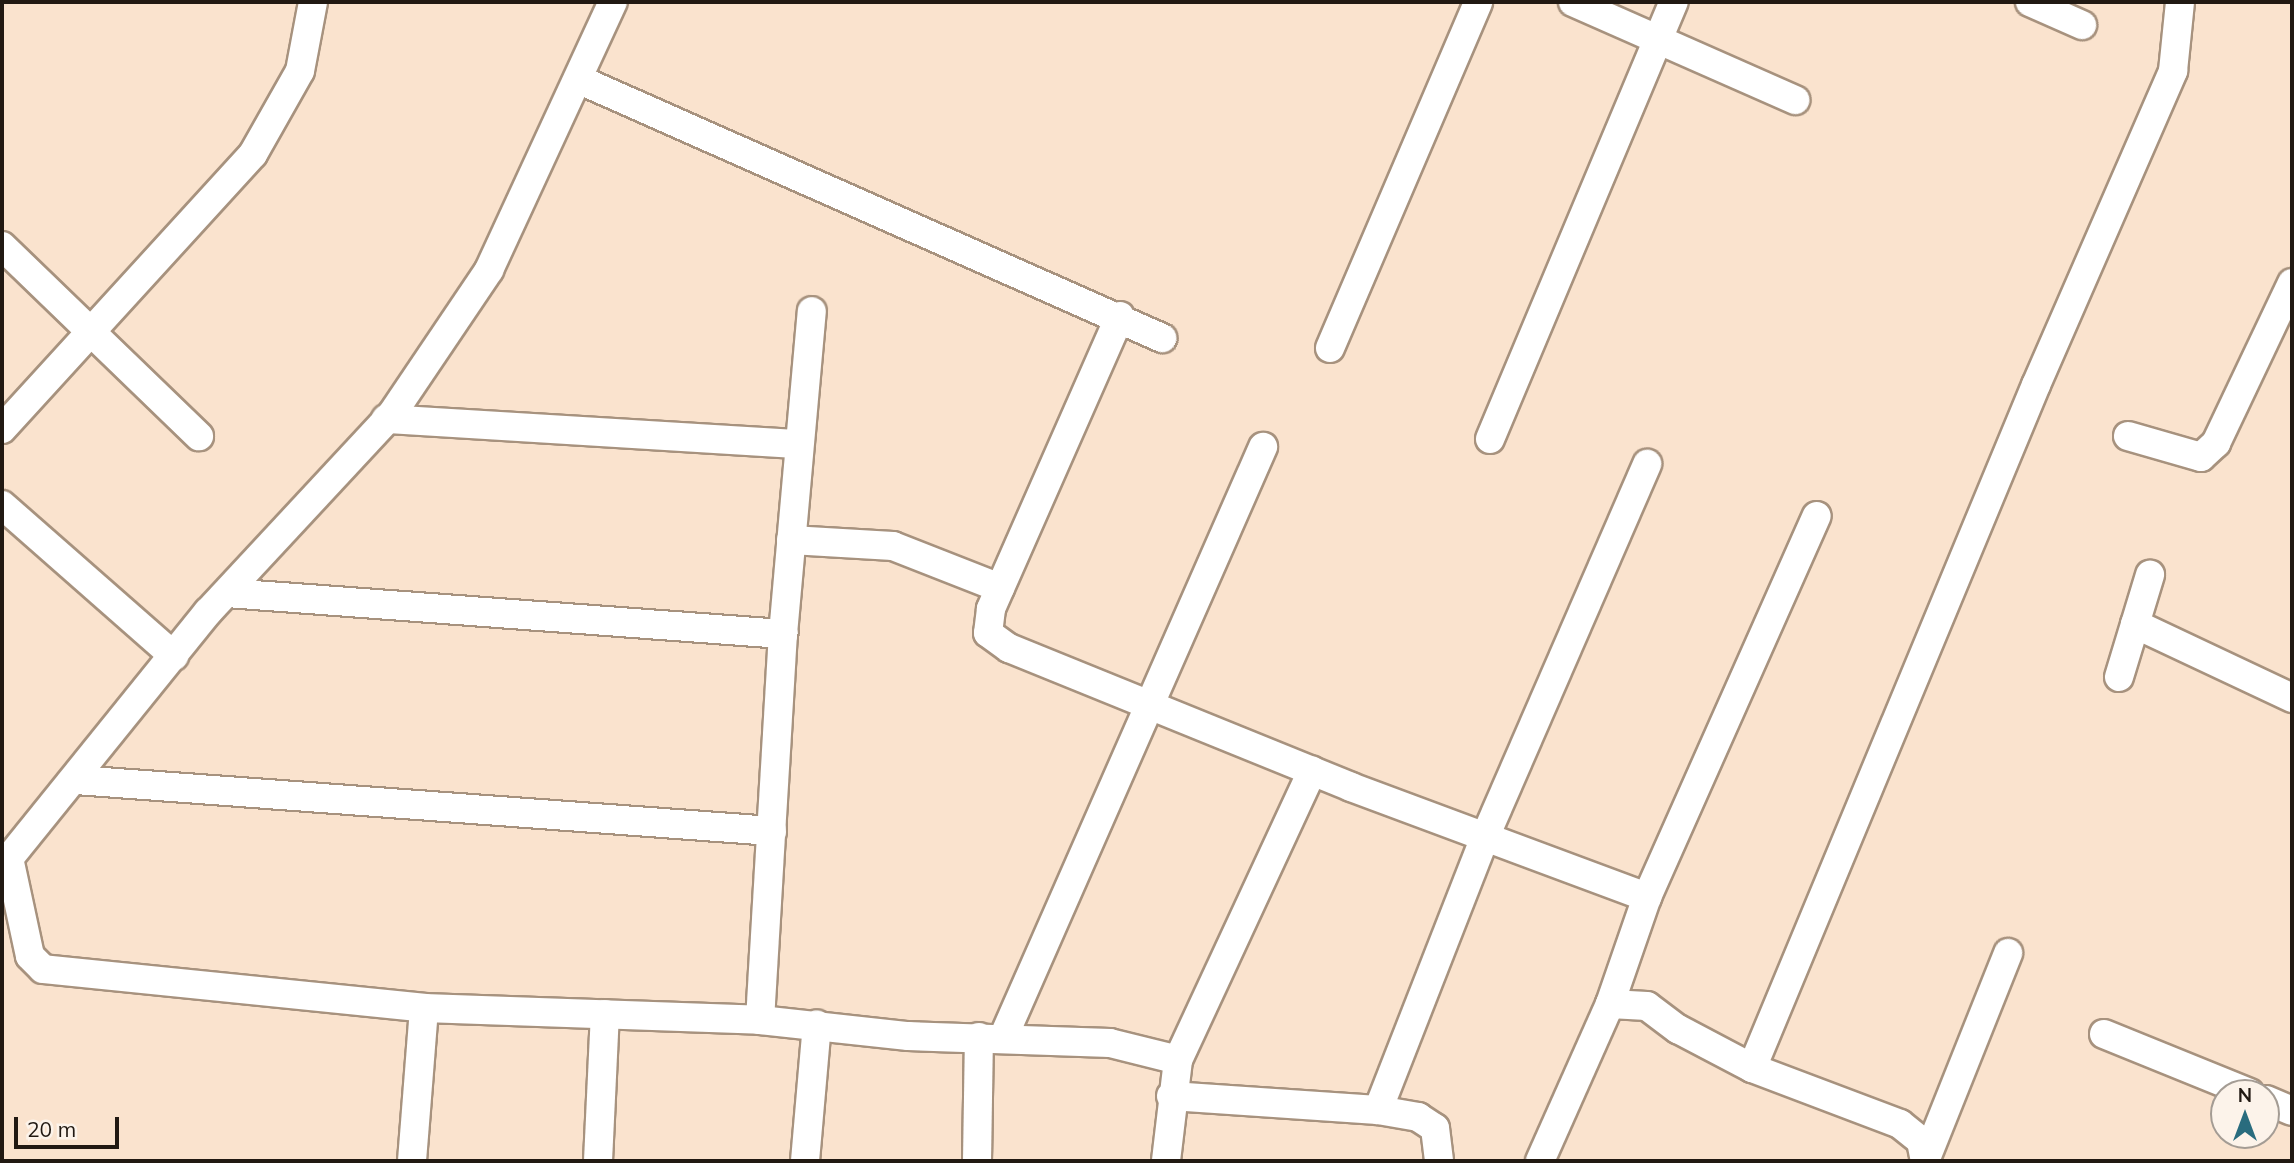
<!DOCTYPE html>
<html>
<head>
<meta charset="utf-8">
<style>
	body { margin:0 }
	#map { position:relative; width:2294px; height:1163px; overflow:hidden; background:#fae3ce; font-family:Mulish,sans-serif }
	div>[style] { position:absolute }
	.roads { filter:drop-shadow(2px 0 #a7927e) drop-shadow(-2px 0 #a7927e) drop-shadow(0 2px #a7927e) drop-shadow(0 -2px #a7927e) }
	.street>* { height:28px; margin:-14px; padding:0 14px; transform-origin:14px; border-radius:14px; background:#fff }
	span { translate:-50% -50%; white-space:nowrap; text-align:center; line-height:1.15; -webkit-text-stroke:5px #fcf3ea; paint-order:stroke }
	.frame { position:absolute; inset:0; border:4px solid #211912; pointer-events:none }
	.north { position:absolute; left:2210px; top:1079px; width:70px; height:70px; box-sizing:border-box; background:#fcf3ea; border:2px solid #a49c94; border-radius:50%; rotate:0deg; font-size:19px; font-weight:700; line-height:28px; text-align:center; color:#211912 }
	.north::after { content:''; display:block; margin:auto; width:24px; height:32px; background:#296c7e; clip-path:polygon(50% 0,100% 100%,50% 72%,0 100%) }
	.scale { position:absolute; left:14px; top:1117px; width:105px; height:32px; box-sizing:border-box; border:4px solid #211912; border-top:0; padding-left:9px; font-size:21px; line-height:24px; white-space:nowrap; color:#211912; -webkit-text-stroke:5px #fcf3ea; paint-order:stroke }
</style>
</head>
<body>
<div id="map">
	<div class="roads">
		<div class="street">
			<i style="left:1573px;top:2px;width:243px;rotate:23.8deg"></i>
			<i style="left:2030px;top:2px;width:57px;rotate:23.9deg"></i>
			<i style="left:580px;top:80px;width:637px;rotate:23.91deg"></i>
			<i style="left:2px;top:246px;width:274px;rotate:44deg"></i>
			<i style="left:1120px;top:316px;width:320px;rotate:113.8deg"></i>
			<i style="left:991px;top:609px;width:24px;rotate:97deg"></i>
			<i style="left:988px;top:633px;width:26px;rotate:36deg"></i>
			<i style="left:1009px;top:648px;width:369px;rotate:22.1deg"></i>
			<i style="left:1351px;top:787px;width:316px;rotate:20.4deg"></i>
			<i style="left:1647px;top:897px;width:113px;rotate:109.1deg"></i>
			<i style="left:1610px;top:1004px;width:37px;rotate:3deg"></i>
			<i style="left:1647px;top:1006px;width:39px;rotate:37deg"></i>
			<i style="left:1678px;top:1029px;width:84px;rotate:27.8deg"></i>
			<i style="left:1752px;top:1068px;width:158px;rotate:20.7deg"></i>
			<i style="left:1900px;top:1124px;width:27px;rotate:39deg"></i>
			<i style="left:1921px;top:1141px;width:20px;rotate:79deg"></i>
			<i style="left:1330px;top:348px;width:376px;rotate:-66.8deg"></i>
			<i style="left:386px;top:419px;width:413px;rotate:3.5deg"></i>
			<i style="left:2px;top:429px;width:372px;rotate:-47.6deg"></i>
			<i style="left:253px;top:154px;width:95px;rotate:-60.5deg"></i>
			<i style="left:300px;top:71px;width:70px;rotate:-79.3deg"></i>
			<i style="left:2128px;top:436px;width:76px;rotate:16deg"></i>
			<i style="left:2201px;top:457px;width:21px;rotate:-43deg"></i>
			<i style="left:2216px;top:443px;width:177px;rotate:-64.6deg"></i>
			<i style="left:1490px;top:439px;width:474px;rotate:-67.2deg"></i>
			<i style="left:2px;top:505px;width:229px;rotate:41.3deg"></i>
			<i style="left:791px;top:540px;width:102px;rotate:3.4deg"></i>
			<i style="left:893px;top:546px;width:115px;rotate:21.4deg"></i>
			<i style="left:227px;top:593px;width:558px;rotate:4.22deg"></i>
			<i style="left:2135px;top:624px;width:174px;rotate:25.2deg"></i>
			<i style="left:2119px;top:677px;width:107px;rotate:-73.1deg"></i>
			<i style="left:76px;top:780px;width:698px;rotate:4.19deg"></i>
			<i style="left:9px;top:858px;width:100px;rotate:77.9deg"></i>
			<i style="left:30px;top:956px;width:18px;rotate:45deg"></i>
			<i style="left:43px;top:969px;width:383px;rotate:5.8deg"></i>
			<i style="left:424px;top:1008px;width:336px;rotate:2deg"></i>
			<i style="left:760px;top:1020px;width:149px;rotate:6.2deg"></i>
			<i style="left:908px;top:1036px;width:202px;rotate:2deg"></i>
			<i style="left:1110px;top:1043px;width:70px;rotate:14deg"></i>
			<i style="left:1178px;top:1060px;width:102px;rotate:96.8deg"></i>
			<i style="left:2px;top:867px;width:328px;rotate:-51.1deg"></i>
			<i style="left:208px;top:612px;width:270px;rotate:-47.1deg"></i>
			<i style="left:392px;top:414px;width:174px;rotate:-56deg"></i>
			<i style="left:489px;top:270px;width:295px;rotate:-65.2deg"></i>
			<i style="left:1647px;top:897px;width:417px;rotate:-66deg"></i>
			<i style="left:760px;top:1020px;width:387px;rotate:-86.6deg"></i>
			<i style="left:783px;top:634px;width:324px;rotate:-84.9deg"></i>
			<i style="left:2104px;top:1034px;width:157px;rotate:22.1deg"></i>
			<i style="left:1003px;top:1038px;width:646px;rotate:-66.25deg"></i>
			<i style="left:1178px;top:1060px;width:319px;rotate:-65.1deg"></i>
			<i style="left:1752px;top:1068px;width:740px;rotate:-67.42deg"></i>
			<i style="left:2036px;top:385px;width:343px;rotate:-66.4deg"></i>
			<i style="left:2173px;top:71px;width:69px;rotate:-84.2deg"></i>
			<i style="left:1171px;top:1096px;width:207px;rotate:3.9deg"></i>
			<i style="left:1378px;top:1110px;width:41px;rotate:9.9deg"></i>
			<i style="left:1418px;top:1117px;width:20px;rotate:33deg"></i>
			<i style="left:1435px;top:1128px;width:33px;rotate:83deg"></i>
			<i style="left:2266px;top:1100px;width:28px;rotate:23deg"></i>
			<i style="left:1378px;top:1110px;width:293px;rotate:-68.6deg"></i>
			<i style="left:1485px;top:837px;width:407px;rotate:-66.5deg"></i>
			<i style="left:412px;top:1161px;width:153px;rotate:-85.5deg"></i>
			<i style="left:598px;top:1161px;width:147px;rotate:-87.3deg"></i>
			<i style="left:805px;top:1161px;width:137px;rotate:-85deg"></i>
			<i style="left:977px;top:1161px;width:124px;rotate:-89.1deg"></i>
			<i style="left:1540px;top:1161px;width:172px;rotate:-66deg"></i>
			<i style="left:1925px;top:1161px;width:224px;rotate:-68.2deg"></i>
		</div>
	</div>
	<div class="frame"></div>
	<div class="north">N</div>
	<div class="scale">20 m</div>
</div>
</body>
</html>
